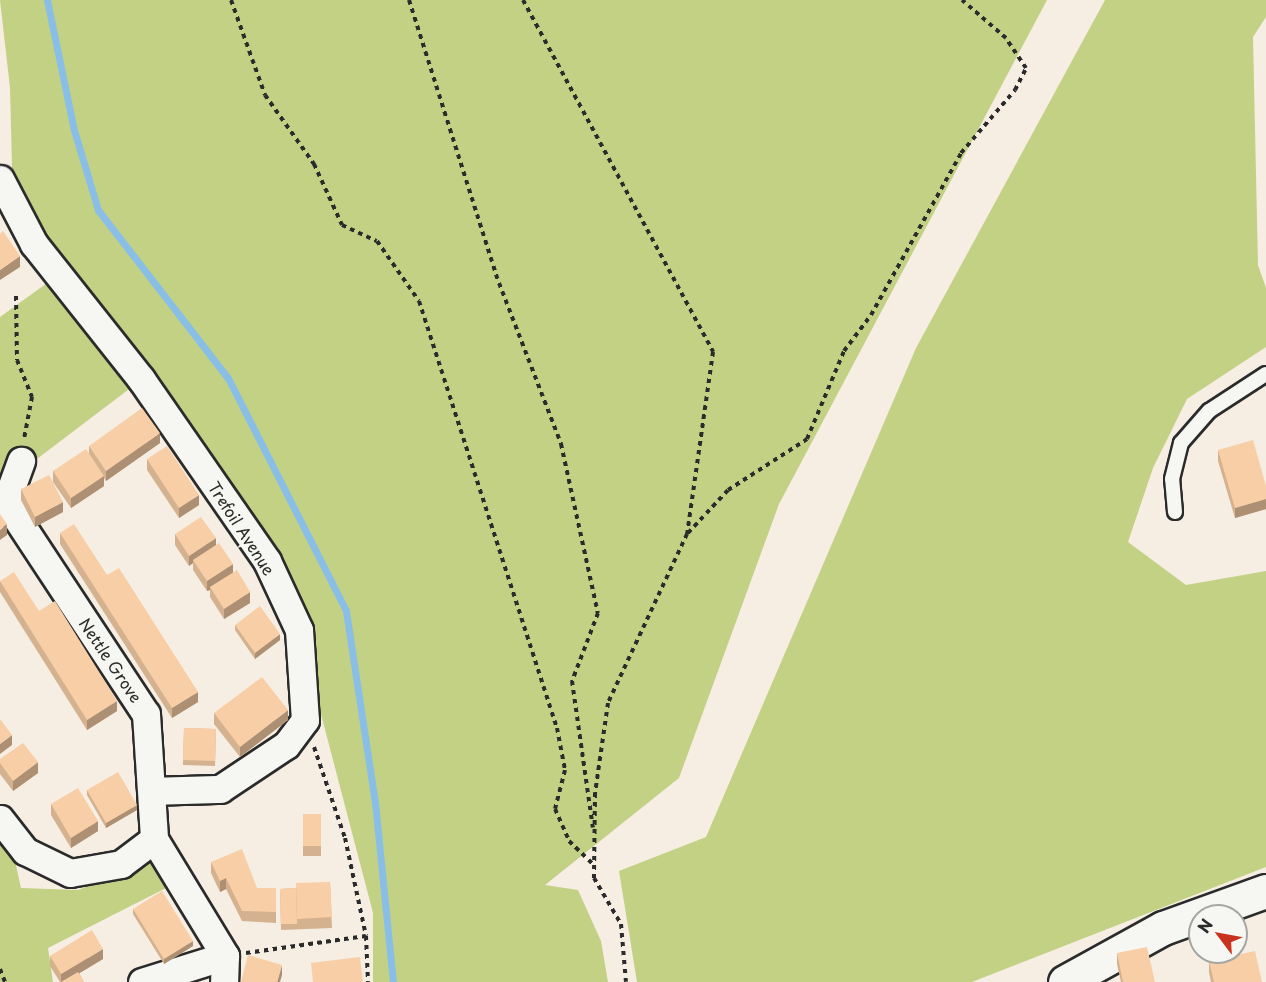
<!DOCTYPE html>
<html>
<head>
<meta charset="utf-8">
<style>
	body { margin:0 }
	#map { position:relative; width:1266px; height:982px; overflow:hidden; background:#f6eee3; font-family:"Playpen Sans",sans-serif }
	div>[style] { position:absolute }
	.green>* { inset:0; background:#c3d185 }
	.stream>* { height:7px; margin:-3.5px; padding:0 3.5px; transform-origin:3.5px; border-radius:3.5px; background:#89bfe7 }
	.path>* { height:4px; margin-top:-2px; transform-origin:0; background:repeating-linear-gradient(90deg,#2b2b2b 0 4.5px,transparent 0 9px) }
	.roads { filter:drop-shadow(2px 0 #2b2b2b) drop-shadow(-2px 0 #2b2b2b) drop-shadow(0 2px #2b2b2b) drop-shadow(0 -2px #2b2b2b) }
	.lane>* { height:14px; margin:-7px; padding:0 7px; transform-origin:7px; border-radius:7px; background:#f6f6f2 }
	.street>* { height:27px; margin:-13.5px; padding:0 13.5px; transform-origin:13.5px; border-radius:13.5px; background:#f6f6f2 }
	.secondary>* { height:33px; margin:-16.5px; padding:0 16.5px; transform-origin:16.5px; border-radius:16.5px; background:#f6f6f2 }
	.wall>* { inset:0; background:#d4b18f }
	.shaded-wall>* { inset:0; background:#ad9074 }
	.building>* { inset:0; background:#f7cea6 }
	span { translate:-50% -50%; white-space:nowrap; text-align:center; line-height:1.15; -webkit-text-stroke:6px #f6f6f2; paint-order:stroke }
	.street-label { font-size:16px; color:#2b2b2b }
	.north { position:absolute; left:1188px; top:904px; width:60px; height:60px; box-sizing:border-box; background:#f6f6f2; border:2px solid #a5a5a2; border-radius:50%; rotate:302deg; font-size:16px; font-weight:700; line-height:24px; text-align:center; color:#2b2b2b }
	.north::after { content:''; display:block; margin:auto; width:21px; height:27px; background:#c8321e; clip-path:polygon(50% 0,100% 100%,50% 72%,0 100%) }
</style>
</head>
<body>
<div id="map">
	<div class="green">
		<i style="clip-path:polygon(0 0,1047px 0,779px 504px,679px 778px,545px 885px,578px 890px,601px 941px,608px 982px,373px 982px,373px 913px,299px 630px,141px 380px,0 487px,0 317px,61px 273px,13px 206px,10px 88px)"></i>
		<i style="clip-path:polygon(1105px 0,1266px 0,1266px 17px,1253px 37px,1258px 265px,1266px 288px,1266px 347px,1187px 399px,1153px 468px,1128px 542px,1186px 585px,1266px 571px,1266px 867px,972px 982px,637px 982px,619px 871px,706px 837px,916px 348px)"></i>
		<i style="clip-path:polygon(0 837px,13px 852px,21px 888px,78px 890px,155px 860px,170px 886px,48px 948px,53px 982px,0 982px)"></i>
	</div>
	<div class="stream">
		<i style="left:47px;top:0;width:133px;rotate:78.3deg"></i>
		<i style="left:74px;top:130px;width:84px;rotate:73.3deg"></i>
		<i style="left:98px;top:210px;width:212px;rotate:52.3deg"></i>
		<i style="left:228px;top:378px;width:261px;rotate:63.1deg"></i>
		<i style="left:346px;top:611px;width:193px;rotate:81.4deg"></i>
		<i style="left:375px;top:802px;width:181px;rotate:84.3deg"></i>
	</div>
	<div class="path">
		<i style="left:231px;top:0;width:101px;rotate:70.3deg"></i>
		<i style="left:265px;top:95px;width:85px;rotate:54.6deg"></i>
		<i style="left:314px;top:164px;width:67px;rotate:65.3deg"></i>
		<i style="left:342px;top:225px;width:38px;rotate:25deg"></i>
		<i style="left:377px;top:241px;width:73px;rotate:55deg"></i>
		<i style="left:419px;top:301px;width:449px;rotate:72.1deg"></i>
		<i style="left:557px;top:728px;width:43px;rotate:79.2deg"></i>
		<i style="left:565px;top:770px;width:40px;rotate:104.4deg"></i>
		<i style="left:555px;top:809px;width:35px;rotate:66deg"></i>
		<i style="left:569px;top:841px;width:35px;rotate:44deg"></i>
		<i style="left:409px;top:0;width:297px;rotate:72.4deg"></i>
		<i style="left:499px;top:283px;width:173px;rotate:68.9deg"></i>
		<i style="left:561px;top:444px;width:173px;rotate:77.7deg"></i>
		<i style="left:598px;top:613px;width:73px;rotate:110.9deg"></i>
		<i style="left:572px;top:681px;width:148px;rotate:81.9deg"></i>
		<i style="left:523px;top:0;width:400px;rotate:61.6deg"></i>
		<i style="left:713px;top:352px;width:184px;rotate:98.1deg"></i>
		<i style="left:687px;top:534px;width:187px;rotate:115.1deg"></i>
		<i style="left:608px;top:703px;width:91px;rotate:98.2deg"></i>
		<i style="left:595px;top:793px;width:85px;rotate:90.7deg"></i>
		<i style="left:594px;top:878px;width:53px;rotate:59.6deg"></i>
		<i style="left:621px;top:924px;width:58px;rotate:85.1deg"></i>
		<i style="left:16px;top:296px;width:64px;rotate:89.1deg"></i>
		<i style="left:17px;top:360px;width:40px;rotate:68deg"></i>
		<i style="left:32px;top:397px;width:43px;rotate:100.8deg"></i>
		<i style="left:688px;top:533px;width:59px;rotate:-47.1deg"></i>
		<i style="left:728px;top:490px;width:94px;rotate:-32.8deg"></i>
		<i style="left:807px;top:439px;width:95px;rotate:-67.2deg"></i>
		<i style="left:844px;top:351px;width:45px;rotate:-53.1deg"></i>
		<i style="left:871px;top:315px;width:185px;rotate:-60.9deg"></i>
		<i style="left:961px;top:153px;width:83px;rotate:-49.4deg"></i>
		<i style="left:1015px;top:90px;width:25px;rotate:-63deg"></i>
		<i style="left:1026px;top:68px;width:36px;rotate:-124deg"></i>
		<i style="left:1006px;top:38px;width:58px;rotate:-139.2deg"></i>
		<i style="left:314px;top:747px;width:96px;rotate:71.2deg"></i>
		<i style="left:345px;top:838px;width:100px;rotate:77.9deg"></i>
		<i style="left:366px;top:936px;width:46px;rotate:87.5deg"></i>
		<i style="left:246px;top:953px;width:121px;rotate:-8.1deg"></i>
		<i style="left:0;top:969px;width:14px;rotate:69deg"></i>
	</div>
	<div class="roads">
		<div class="lane">
			<i style="left:1175px;top:512px;width:33px;rotate:-95deg"></i>
			<i style="left:1172px;top:479px;width:37px;rotate:-76deg"></i>
			<i style="left:1181px;top:443px;width:43px;rotate:-48.8deg"></i>
			<i style="left:1209px;top:411px;width:68px;rotate:-33deg"></i>
		</div>
		<div class="street">
			<i style="left:0;top:179px;width:73px;rotate:62.4deg"></i>
			<i style="left:34px;top:244px;width:172px;rotate:51.6deg"></i>
			<i style="left:141px;top:379px;width:221px;rotate:55.3deg"></i>
			<i style="left:267px;top:561px;width:76px;rotate:65.1deg"></i>
			<i style="left:299px;top:630px;width:90px;rotate:86.2deg"></i>
			<i style="left:305px;top:720px;width:31px;rotate:127deg"></i>
			<i style="left:286px;top:745px;width:79px;rotate:146.3deg"></i>
			<i style="left:220px;top:789px;width:66px;rotate:178.3deg"></i>
			<i style="left:0;top:502px;width:6px"></i>
			<i style="left:6px;top:502px;width:44px;rotate:-69.9deg"></i>
			<i style="left:6px;top:502px;width:254px;rotate:56.6deg"></i>
			<i style="left:146px;top:714px;width:125px;rotate:86.3deg"></i>
			<i style="left:0;top:819px;width:41px;rotate:52deg"></i>
			<i style="left:25px;top:851px;width:50px;rotate:26.1deg"></i>
			<i style="left:70px;top:873px;width:52px;rotate:-10deg"></i>
			<i style="left:121px;top:864px;width:41px;rotate:-37.1deg"></i>
			<i style="left:154px;top:839px;width:137px;rotate:58.7deg"></i>
			<i style="left:225px;top:956px;width:26px;rotate:92deg"></i>
			<i style="left:142px;top:982px;width:87px;rotate:-17.4deg"></i>
		</div>
		<div class="secondary">
			<i style="left:1065px;top:982px;width:112px;rotate:-28.9deg"></i>
			<i style="left:1163px;top:928px;width:109px;rotate:-19.8deg"></i>
		</div>
	</div>
	<div class="wall">
		<i style="clip-path:polygon(160px 443px,106px 481px,104px 478px,104px 486px,71px 508px,53px 482px,53px 471px,89px 453px,89px 446px)"></i>
		<i style="clip-path:polygon(1218px 450px,1266px 486px,1266px 509px,1235px 518px,1218px 461px)"></i>
		<i style="clip-path:polygon(147px 459px,199px 505px,179px 518px,147px 470px)"></i>
		<i style="clip-path:polygon(21px 489px,63px 512px,35px 527px,21px 500px)"></i>
		<i style="clip-path:polygon(60px 533px,107px 575px,198px 702px,172px 718px,60px 544px)"></i>
		<i style="clip-path:polygon(175px 534px,216px 545px,250px 603px,224px 619px,210px 597px,210px 590px,207px 591px,193px 570px,193px 563px,189px 566px,175px 545px)"></i>
		<i style="clip-path:polygon(0 581px,39px 611px,117px 711px,87px 730px,0 592px)"></i>
		<i style="clip-path:polygon(235px 625px,280px 640px,255px 659px,235px 630px)"></i>
		<i style="clip-path:polygon(214px 713px,288px 720px,240px 757px,214px 724px)"></i>
		<i style="clip-path:polygon(184px 728px,216px 729px,215px 766px,183px 765px)"></i>
		<i style="clip-path:polygon(0 759px,38px 773px,13px 791px,0 774px)"></i>
		<i style="clip-path:polygon(87px 790px,137px 810px,106px 828px,87px 795px)"></i>
		<i style="clip-path:polygon(51px 804px,98px 831px,71px 848px,51px 815px)"></i>
		<i style="clip-path:polygon(303px 814px,321px 814px,321px 856px,303px 856px)"></i>
		<i style="clip-path:polygon(211px 862px,257px 888px,276px 888px,276px 923px,242px 921px,226px 889px,220px 892px,211px 873px)"></i>
		<i style="clip-path:polygon(330px 882px,332px 928px,281px 930px,280px 889px,296px 888px)"></i>
		<i style="clip-path:polygon(133px 909px,193px 946px,164px 964px,133px 914px)"></i>
		<i style="clip-path:polygon(1117px 953px,1155px 982px,1121px 982px,1117px 964px)"></i>
		<i style="clip-path:polygon(50px 956px,103px 959px,79px 973px,84px 982px,60px 982px,50px 966px)"></i>
		<i style="clip-path:polygon(1209px 961px,1262px 982px,1211px 982px,1209px 972px)"></i>
	</div>
	<div class="shaded-wall">
		<i style="clip-path:polygon(20px 256px,20px 267px,0 280px,0 270px)"></i>
		<i style="clip-path:polygon(160px 433px,160px 443px,106px 481px,106px 471px)"></i>
		<i style="clip-path:polygon(104px 476px,104px 486px,71px 508px,71px 498px)"></i>
		<i style="clip-path:polygon(199px 495px,199px 505px,179px 518px,179px 508px)"></i>
		<i style="clip-path:polygon(1266px 499px,1266px 509px,1235px 518px,1235px 508px)"></i>
		<i style="clip-path:polygon(63px 502px,63px 512px,35px 527px,35px 517px)"></i>
		<i style="clip-path:polygon(7px 524px,7px 535px,0 540px,0 530px)"></i>
		<i style="clip-path:polygon(216px 538px,216px 548px,193px 560px,193px 563px,189px 566px,189px 556px)"></i>
		<i style="clip-path:polygon(233px 564px,233px 574px,210px 587px,210px 590px,207px 591px,207px 581px)"></i>
		<i style="clip-path:polygon(250px 592px,250px 603px,224px 619px,224px 609px)"></i>
		<i style="clip-path:polygon(280px 634px,280px 640px,255px 659px,255px 653px)"></i>
		<i style="clip-path:polygon(198px 692px,198px 702px,172px 718px,172px 708px)"></i>
		<i style="clip-path:polygon(117px 701px,117px 711px,87px 730px,87px 720px)"></i>
		<i style="clip-path:polygon(288px 710px,288px 720px,240px 757px,240px 747px)"></i>
		<i style="clip-path:polygon(12px 735px,12px 745px,0 754px,0 744px)"></i>
		<i style="clip-path:polygon(38px 762px,38px 773px,13px 791px,13px 781px)"></i>
		<i style="clip-path:polygon(137px 805px,137px 810px,106px 828px,106px 823px)"></i>
		<i style="clip-path:polygon(98px 821px,98px 831px,71px 848px,71px 838px)"></i>
		<i style="clip-path:polygon(226px 878px,226px 889px,220px 892px,220px 881px)"></i>
		<i style="clip-path:polygon(193px 941px,193px 946px,164px 964px,164px 959px)"></i>
		<i style="clip-path:polygon(103px 949px,103px 959px,65px 982px,61px 982px,61px 974px)"></i>
		<i style="clip-path:polygon(282px 965px,282px 975px,280px 982px,277px 982px)"></i>
	</div>
	<div class="building">
		<i style="clip-path:polygon(3px 231px,20px 256px,0 270px,0 234px)"></i>
		<i style="clip-path:polygon(142px 408px,160px 433px,106px 471px,89px 446px)"></i>
		<i style="clip-path:polygon(1253px 440px,1266px 486px,1266px 499px,1235px 508px,1218px 450px)"></i>
		<i style="clip-path:polygon(167px 446px,199px 495px,179px 508px,147px 459px)"></i>
		<i style="clip-path:polygon(86px 449px,104px 476px,71px 498px,53px 471px)"></i>
		<i style="clip-path:polygon(49px 475px,63px 502px,35px 517px,21px 489px)"></i>
		<i style="clip-path:polygon(0 514px,7px 524px,0 530px)"></i>
		<i style="clip-path:polygon(201px 517px,216px 538px,189px 556px,175px 534px)"></i>
		<i style="clip-path:polygon(74px 524px,107px 575px,119px 568px,198px 692px,172px 708px,60px 533px)"></i>
		<i style="clip-path:polygon(219px 543px,233px 564px,207px 581px,193px 560px)"></i>
		<i style="clip-path:polygon(237px 570px,250px 592px,224px 609px,210px 587px)"></i>
		<i style="clip-path:polygon(14px 572px,39px 611px,55px 601px,117px 701px,87px 720px,0 581px)"></i>
		<i style="clip-path:polygon(260px 606px,280px 634px,255px 653px,235px 625px)"></i>
		<i style="clip-path:polygon(262px 677px,288px 710px,240px 747px,214px 713px)"></i>
		<i style="clip-path:polygon(0 719px,12px 735px,0 744px)"></i>
		<i style="clip-path:polygon(184px 728px,216px 729px,215px 761px,183px 760px)"></i>
		<i style="clip-path:polygon(23px 743px,38px 762px,13px 781px,0 763px,0 759px)"></i>
		<i style="clip-path:polygon(118px 772px,137px 805px,106px 823px,87px 790px)"></i>
		<i style="clip-path:polygon(78px 788px,98px 821px,71px 838px,51px 804px)"></i>
		<i style="clip-path:polygon(303px 814px,321px 814px,321px 846px,303px 846px)"></i>
		<i style="clip-path:polygon(242px 849px,257px 888px,276px 888px,276px 912px,242px 911px,226px 878px,220px 881px,211px 862px)"></i>
		<i style="clip-path:polygon(330px 882px,332px 917px,297px 919px,296px 883px)"></i>
		<i style="clip-path:polygon(296px 888px,297px 924px,281px 924px,280px 889px)"></i>
		<i style="clip-path:polygon(162px 891px,193px 941px,164px 959px,133px 909px)"></i>
		<i style="clip-path:polygon(92px 930px,103px 949px,61px 974px,50px 956px)"></i>
		<i style="clip-path:polygon(1147px 947px,1155px 982px,1123px 982px,1117px 953px)"></i>
		<i style="clip-path:polygon(1255px 951px,1262px 982px,1214px 982px,1209px 961px)"></i>
		<i style="clip-path:polygon(248px 955px,282px 965px,277px 982px,241px 982px)"></i>
		<i style="clip-path:polygon(360px 957px,363px 982px,313px 982px,311px 963px)"></i>
		<i style="clip-path:polygon(78px 972px,84px 982px,61px 982px)"></i>
	</div>
	<div class="street-label">
		<span style="left:242px;top:528px;rotate:57deg">Trefoil Avenue</span>
		<span style="left:111px;top:660px;rotate:56deg">Nettle Grove</span>
	</div>
	<div class="north">N</div>
</div>
</body>
</html>
